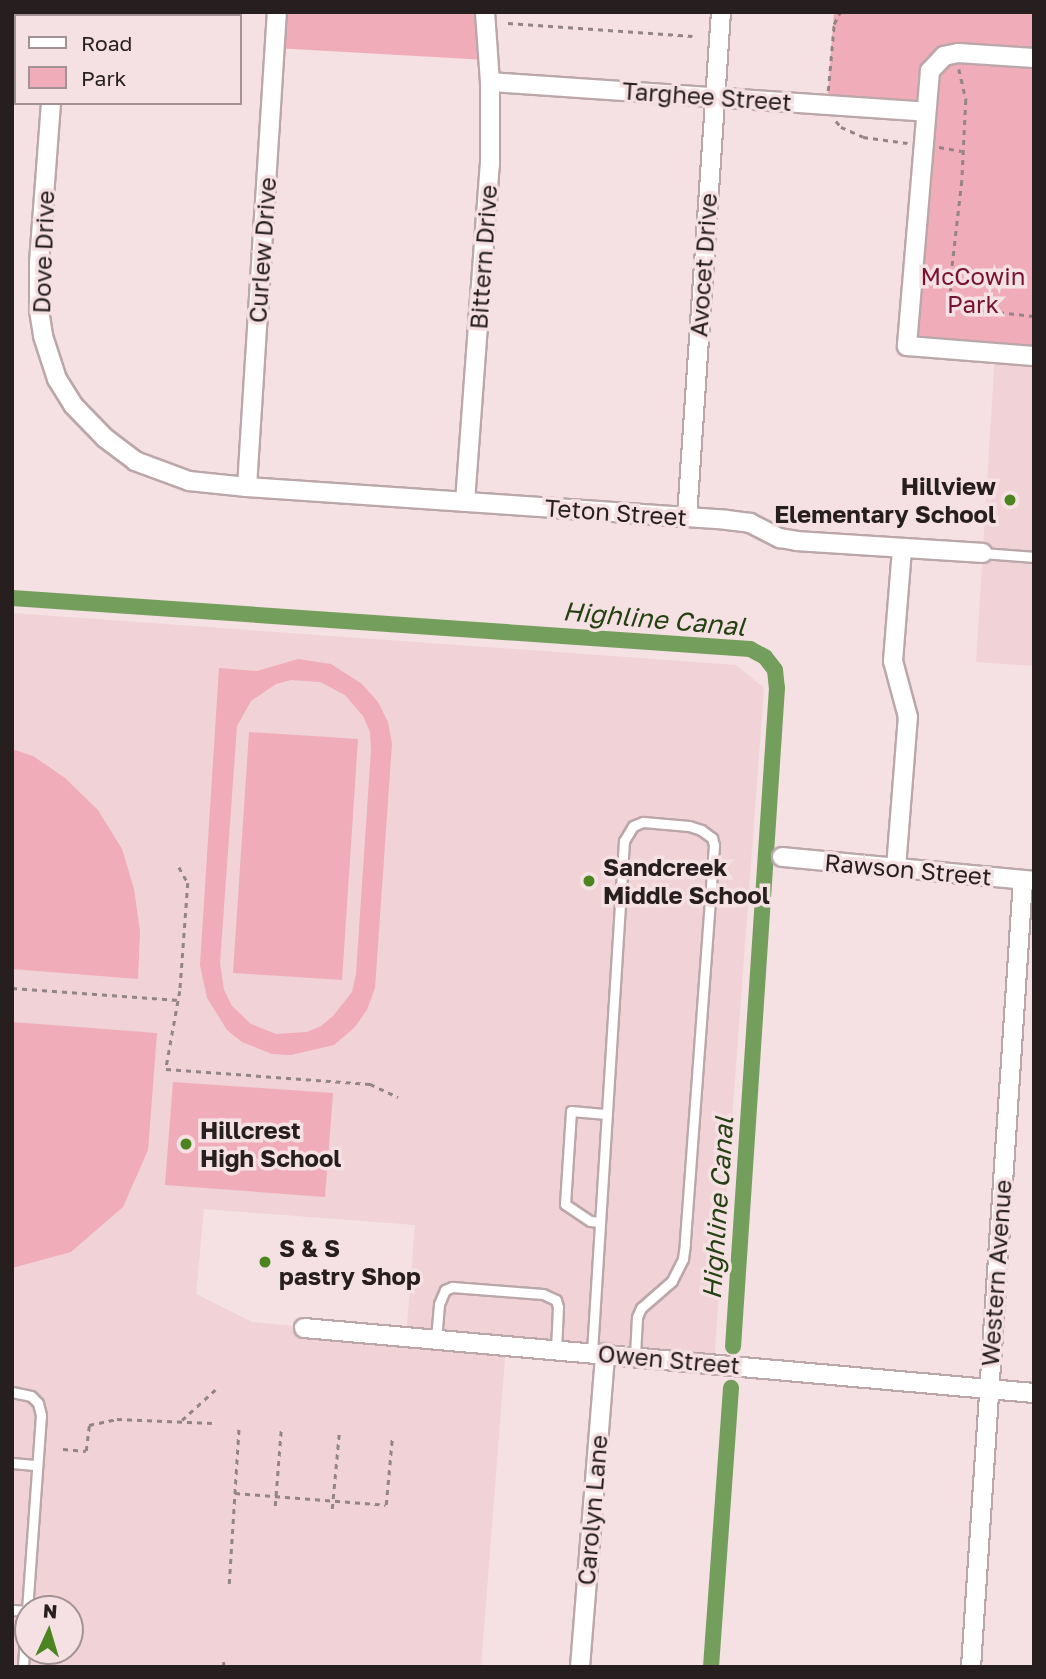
<!DOCTYPE html>
<html>
<head>
<meta charset="utf-8">
<style>
	body { margin:0 }
	#map { position:relative; width:1046px; height:1679px; overflow:hidden; background:#f5e0e3; font-family:"Golos Text",sans-serif }
	div>[style] { position:absolute }
	.built>* { inset:0; background:#f0d2d7 }
	.green>* { inset:0; background:#f0acb8 }
	.canal>* { height:16px; margin:-8px; padding:0 8px; transform-origin:8px; border-radius:8px; background:#749e5b }
	.path>* { height:2.5px; margin-top:-1.25px; transform-origin:0; background:repeating-linear-gradient(90deg,#938587 0 5px,transparent 0 10px) }
	.roads { filter:drop-shadow(2px 0 #bba7aa) drop-shadow(-2px 0 #bba7aa) drop-shadow(0 2px #bba7aa) drop-shadow(0 -2px #bba7aa) }
	.lane>* { height:9px; margin:-4.5px; padding:0 4.5px; transform-origin:4.5px; border-radius:4.5px; background:#fff }
	.street>* { height:18px; margin:-9px; padding:0 9px; transform-origin:9px; border-radius:9px; background:#fff }
	.dots>* { width:19px; height:19px; translate:-50% -50%; box-sizing:border-box; border:4px solid #f5e0e3; border-radius:50% }
	span { translate:-50% -50%; white-space:nowrap; text-align:center; line-height:1.15; -webkit-text-stroke:7px #f5e0e3; paint-order:stroke }
	.street-label { font-size:24px; color:#261e1f }
	.park-label { font-size:24px; color:#781234 }
	.poi-label { font-size:24px; color:#261e1f; font-weight:700 }
	.right { translate:-100% -50%; text-align:right }
	.left { translate:0 -50%; text-align:left }
	.water-label { font-size:26px; color:#254111; font-style:italic }
	.frame { position:absolute; inset:0; border:14px solid #261e1f; pointer-events:none }
	.legend { position:absolute; left:14px; top:14px; width:228px; height:91px; box-sizing:border-box; background:#f5e0e3; border:2px solid #a29295; margin:0; padding:9px 12px; list-style:none; font-size:21px; color:#261e1f }
	.legend li { display:flex; align-items:center; gap:14px; height:35px }
	.legend b { width:35px; border:2px solid #a29295 }
	.north { position:absolute; left:14px; top:1595px; width:70px; height:70px; box-sizing:border-box; background:#f5e0e3; border:2px solid #a29295; border-radius:50%; rotate:4deg; font-size:19px; font-weight:700; line-height:28px; text-align:center; color:#261e1f }
	.north::after { content:''; display:block; margin:auto; width:24px; height:32px; background:#4c841f; clip-path:polygon(50% 0,100% 100%,50% 72%,0 100%) }
</style>
</head>
<body>
<div id="map">
	<div class="built">
		<i style="clip-path:polygon(995px 353px,1034px 356px,1034px 666px,976px 662px)"></i>
		<i style="clip-path:polygon(evenodd,12px 613px,736px 665px,764px 688px,714px 1362px,506px 1345px,481px 1667px,12px 1667px,12px 613px,204px 1209px,415px 1225px,406px 1337px,252px 1322px,196px 1294px,204px 1209px,12px 613px,28px 1609px,70px 1609px,70px 1651px,28px 1651px,28px 1609px)"></i>
	</div>
	<div class="green">
		<i style="clip-path:polygon(277px 12px,485px 12px,487px 60px,275px 48px)"></i>
		<i style="clip-path:polygon(834px 12px,1034px 12px,1034px 356px,907px 346px,925px 112px,827px 104px)"></i>
		<i style="clip-path:polygon(evenodd,298px 659px,331px 664px,362px 684px,378px 702px,388px 722px,392px 744px,375px 988px,367px 1010px,354px 1028px,334px 1045px,291px 1055px,272px 1054px,242px 1042px,227px 1030px,207px 998px,200px 965px,219px 668px,257px 671px,298px 659px,291px 680px,320px 682px,345px 695px,363px 716px,370px 732px,371px 750px,356px 974px,352px 992px,333px 1016px,321px 1026px,307px 1032px,276px 1034px,251px 1024px,232px 1006px,224px 990px,220px 963px,237px 726px,251px 701px,276px 684px,291px 680px)"></i>
		<i style="clip-path:polygon(249px 732px,358px 739px,342px 980px,233px 973px)"></i>
		<i style="clip-path:polygon(12px 749px,33px 756px,65px 778px,98px 810px,122px 849px,134px 889px,140px 931px,138px 979px,12px 969px)"></i>
		<i style="clip-path:polygon(12px 1022px,157px 1033px,148px 1150px,123px 1207px,71px 1252px,12px 1268px)"></i>
		<i style="clip-path:polygon(173px 1082px,333px 1093px,325px 1197px,165px 1185px)"></i>
	</div>
	<div class="canal">
		<i style="left:12px;top:598px;width:740px;rotate:3.95deg"></i>
		<i style="left:750px;top:649px;width:17px;rotate:28deg"></i>
		<i style="left:765px;top:657px;width:16px;rotate:52deg"></i>
		<i style="left:775px;top:670px;width:18px;rotate:84deg"></i>
		<i style="left:777px;top:688px;width:660px;rotate:93.82deg"></i>
		<i style="left:711px;top:1667px;width:280px;rotate:-85.9deg"></i>
	</div>
	<div class="path">
		<i style="left:508px;top:23px;width:185px;rotate:4deg"></i>
		<i style="left:959px;top:69px;width:32px;rotate:77deg"></i>
		<i style="left:966px;top:100px;width:81px;rotate:92.8deg"></i>
		<i style="left:962px;top:181px;width:106px;rotate:96.5deg"></i>
		<i style="left:950px;top:286px;width:8px;rotate:76deg"></i>
		<i style="left:952px;top:294px;width:11px;rotate:56deg"></i>
		<i style="left:958px;top:303px;width:13px;rotate:29deg"></i>
		<i style="left:969px;top:309px;width:65px;rotate:6.1deg"></i>
		<i style="left:828px;top:91px;width:67px;rotate:-84.9deg"></i>
		<i style="left:834px;top:24px;width:13px;rotate:-63deg"></i>
		<i style="left:836px;top:121px;width:8px;rotate:50deg"></i>
		<i style="left:841px;top:127px;width:24px;rotate:24deg"></i>
		<i style="left:863px;top:137px;width:45px;rotate:7.6deg"></i>
		<i style="left:939px;top:147px;width:23px;rotate:10deg"></i>
		<i style="left:179px;top:867px;width:18px;rotate:61deg"></i>
		<i style="left:188px;top:883px;width:108px;rotate:94.2deg"></i>
		<i style="left:180px;top:991px;width:79px;rotate:100.2deg"></i>
		<i style="left:166px;top:1069px;width:205px;rotate:4.2deg"></i>
		<i style="left:370px;top:1084px;width:31px;rotate:25deg"></i>
		<i style="left:12px;top:988px;width:167px;rotate:4.1deg"></i>
		<i style="left:182px;top:1420px;width:45px;rotate:-42.3deg"></i>
		<i style="left:63px;top:1449px;width:23px;rotate:5deg"></i>
		<i style="left:86px;top:1451px;width:26px;rotate:-83deg"></i>
		<i style="left:89px;top:1425px;width:29px;rotate:-12deg"></i>
		<i style="left:117px;top:1419px;width:95px;rotate:2.4deg"></i>
		<i style="left:235px;top:1493px;width:151px;rotate:4.5deg"></i>
		<i style="left:386px;top:1505px;width:66px;rotate:-84.8deg"></i>
		<i style="left:275px;top:1506px;width:76px;rotate:-85.5deg"></i>
		<i style="left:332px;top:1509px;width:75px;rotate:-84.7deg"></i>
		<i style="left:229px;top:1584px;width:159px;rotate:-86.4deg"></i>
		<i style="left:223px;top:1667px;width:8px;rotate:-83deg"></i>
	</div>
	<div class="roads">
		<div class="lane">
			<i style="left:983px;top:553px;width:51px;rotate:4.5deg"></i>
			<i style="left:600px;top:1222px;width:10px;rotate:-174deg"></i>
			<i style="left:590px;top:1221px;width:30px;rotate:-146deg"></i>
			<i style="left:565px;top:1204px;width:93px;rotate:-86.3deg"></i>
			<i style="left:571px;top:1111px;width:36px;rotate:5deg"></i>
			<i style="left:436px;top:1339px;width:35px;rotate:-85deg"></i>
			<i style="left:439px;top:1304px;width:15px;rotate:-67deg"></i>
			<i style="left:445px;top:1290px;width:8px;rotate:-23deg"></i>
			<i style="left:452px;top:1287px;width:91px;rotate:4.4deg"></i>
			<i style="left:543px;top:1294px;width:14px;rotate:25deg"></i>
			<i style="left:556px;top:1300px;width:7px;rotate:74deg"></i>
			<i style="left:558px;top:1307px;width:42px;rotate:92.7deg"></i>
			<i style="left:592px;top:1352px;width:512px;rotate:-86.42deg"></i>
			<i style="left:624px;top:841px;width:17px;rotate:-59deg"></i>
			<i style="left:633px;top:826px;width:11px;rotate:-22deg"></i>
			<i style="left:643px;top:822px;width:46px;rotate:5deg"></i>
			<i style="left:689px;top:826px;width:13px;rotate:18deg"></i>
			<i style="left:701px;top:830px;width:14px;rotate:36deg"></i>
			<i style="left:712px;top:838px;width:7px;rotate:74deg"></i>
			<i style="left:714px;top:845px;width:400px;rotate:94.2deg"></i>
			<i style="left:685px;top:1244px;width:15px;rotate:98deg"></i>
			<i style="left:683px;top:1259px;width:25px;rotate:117deg"></i>
			<i style="left:672px;top:1281px;width:41px;rotate:138.9deg"></i>
			<i style="left:641px;top:1308px;width:10px;rotate:114deg"></i>
			<i style="left:637px;top:1317px;width:38px;rotate:93deg"></i>
			<i style="left:12px;top:1392px;width:19px;rotate:12deg"></i>
			<i style="left:31px;top:1396px;width:10px;rotate:45deg"></i>
			<i style="left:38px;top:1403px;width:12px;rotate:76deg"></i>
			<i style="left:41px;top:1415px;width:253px;rotate:94.1deg"></i>
			<i style="left:12px;top:1463px;width:25px;rotate:5deg"></i>
			<i style="left:12px;top:1610px;width:15px;rotate:4deg"></i>
		</div>
		<div class="street">
			<i style="left:57px;top:16px;width:4px;rotate:-76deg"></i>
			<i style="left:122px;top:16px;width:15px;rotate:-16deg"></i>
			<i style="left:12px;top:21px;width:4px"></i>
			<i style="left:1034px;top:58px;width:76px;rotate:-176.2deg"></i>
			<i style="left:958px;top:53px;width:14px;rotate:168deg"></i>
			<i style="left:944px;top:56px;width:21px;rotate:133deg"></i>
			<i style="left:930px;top:71px;width:276px;rotate:94.8deg"></i>
			<i style="left:907px;top:346px;width:127px;rotate:4.5deg"></i>
			<i style="left:490px;top:82px;width:436px;rotate:3.9deg"></i>
			<i style="left:51px;top:103px;width:160px;rotate:94.3deg"></i>
			<i style="left:39px;top:263px;width:47px;rotate:90deg"></i>
			<i style="left:39px;top:310px;width:26px;rotate:81deg"></i>
			<i style="left:43px;top:336px;width:45px;rotate:72deg"></i>
			<i style="left:57px;top:379px;width:31px;rotate:58deg"></i>
			<i style="left:73px;top:405px;width:46px;rotate:45.9deg"></i>
			<i style="left:105px;top:438px;width:38px;rotate:37deg"></i>
			<i style="left:135px;top:461px;width:58px;rotate:20.3deg"></i>
			<i style="left:189px;top:481px;width:58px;rotate:5.9deg"></i>
			<i style="left:247px;top:487px;width:481px;rotate:3.9deg"></i>
			<i style="left:727px;top:520px;width:23px;rotate:7deg"></i>
			<i style="left:750px;top:523px;width:34px;rotate:27deg"></i>
			<i style="left:780px;top:538px;width:17px;rotate:10deg"></i>
			<i style="left:797px;top:541px;width:186px;rotate:3.7deg"></i>
			<i style="left:247px;top:487px;width:476px;rotate:-86.4deg"></i>
			<i style="left:465px;top:502px;width:338px;rotate:-85.8deg"></i>
			<i style="left:490px;top:165px;width:83px;rotate:-90deg"></i>
			<i style="left:490px;top:82px;width:70px;rotate:-94.1deg"></i>
			<i style="left:687px;top:517px;width:506px;rotate:-86.15deg"></i>
			<i style="left:782px;top:857px;width:253px;rotate:5.4deg"></i>
			<i style="left:896px;top:868px;width:151px;rotate:-85.5deg"></i>
			<i style="left:908px;top:717px;width:58px;rotate:-105deg"></i>
			<i style="left:893px;top:661px;width:113px;rotate:-85.4deg"></i>
			<i style="left:304px;top:1328px;width:733px;rotate:5.09deg"></i>
			<i style="left:580px;top:1667px;width:315px;rotate:-85.4deg"></i>
			<i style="left:971px;top:1667px;width:789px;rotate:-86.22deg"></i>
		</div>
	</div>
	<div class="dots">
		<i style="left:1010px;top:500px;background:#4c841f"></i>
		<i style="left:589px;top:881px;background:#4c841f"></i>
		<i style="left:186px;top:1144px;background:#4c841f"></i>
		<i style="left:265px;top:1262px;background:#4c841f"></i>
	</div>
	<div class="street-label">
		<span style="left:707px;top:96px;rotate:4deg">Targhee Street</span>
		<span style="left:262px;top:250px;rotate:-86deg">Curlew Drive</span>
		<span style="left:43px;top:252px;rotate:-88deg">Dove Drive</span>
		<span style="left:483px;top:257px;rotate:-86deg">Bittern Drive</span>
		<span style="left:703px;top:265px;rotate:-86deg">Avocet Drive</span>
		<span style="left:616px;top:512px;rotate:4deg">Teton Street</span>
		<span style="left:908px;top:869px;rotate:5deg">Rawson Street</span>
		<span style="left:996px;top:1273px;rotate:-86deg">Western Avenue</span>
		<span style="left:669px;top:1359px;rotate:5deg">Owen Street</span>
		<span style="left:592px;top:1510px;rotate:-85deg">Carolyn Lane</span>
	</div>
	<div class="park-label">
		<span style="left:973px;top:290px">McCowin<br>Park</span>
	</div>
	<div class="poi-label">
		<span class="right" style="left:996px;top:500px">Hillview<br>Elementary School</span>
		<span class="left" style="left:603px;top:881px">Sandcreek<br>Middle School</span>
		<span class="left" style="left:200px;top:1144px">Hillcrest<br>High School</span>
		<span class="left" style="left:279px;top:1262px">S &amp; S<br>pastry Shop</span>
	</div>
	<div class="water-label">
		<span style="left:654px;top:619px;rotate:5deg">Highline Canal</span>
		<span style="left:718px;top:1208px;rotate:-86deg">Highline Canal</span>
	</div>
	<div class="frame"></div>
	<ul class="legend">
	<li><b style="height:9px;background:#fff"></b>Road</li>
	<li><b style="height:19px;background:#f0acb8"></b>Park</li>
	</ul>
	<div class="north">N</div>
</div>
</body>
</html>
